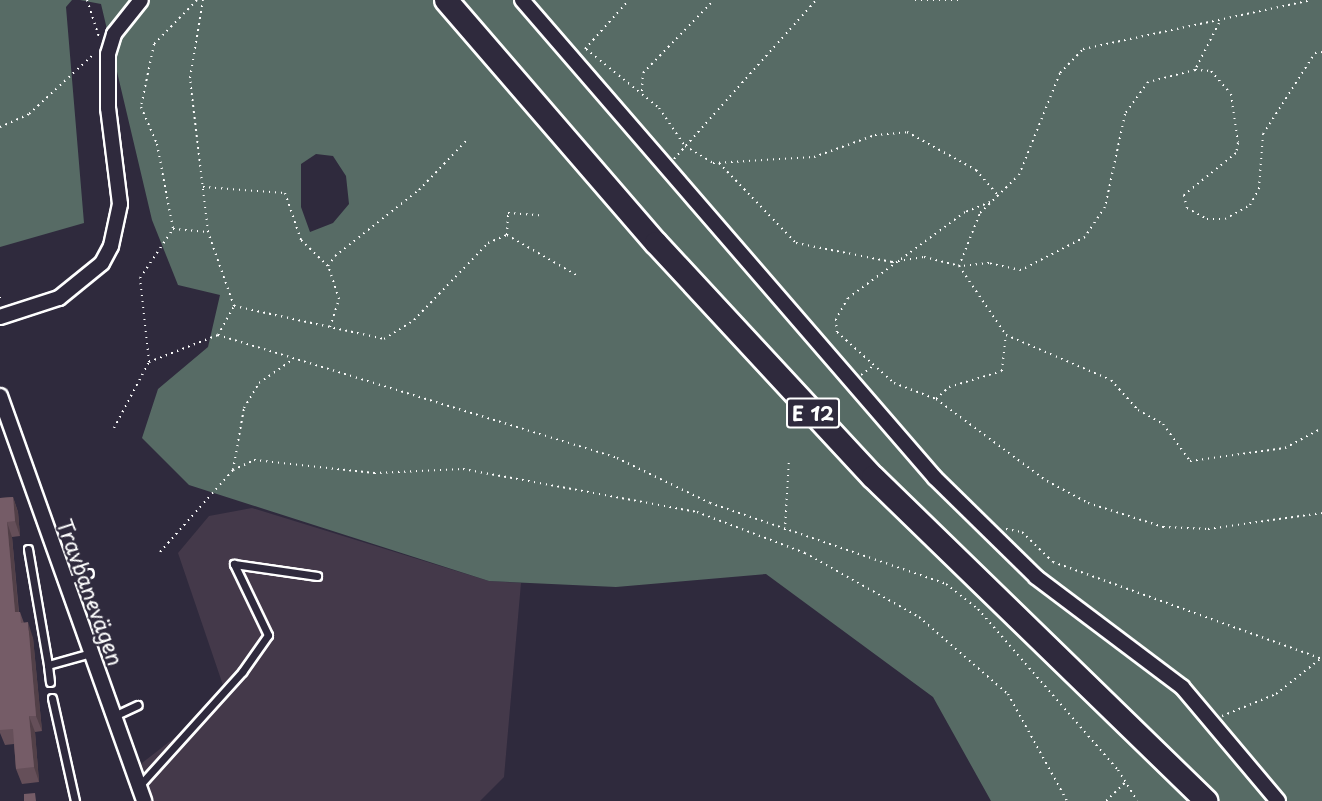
<!DOCTYPE html>
<html>
<head>
<meta charset="utf-8">
<style>
	body { margin:0 }
	#map { position:relative; width:1322px; height:801px; overflow:hidden; background:#2f2a3d; font-family:"Playpen Sans",sans-serif }
	div>[style] { position:absolute }
	.built>* { inset:0; background:#44394a }
	.green>* { inset:0; background:#576b65 }
	.path>* { height:2px; margin-top:-1px; transform-origin:0; background:repeating-linear-gradient(90deg,#fff 0 1.5px,transparent 0 6px) }
	.roads { filter:drop-shadow(2px 0 #fff) drop-shadow(-2px 0 #fff) drop-shadow(0 2px #fff) drop-shadow(0 -2px #fff) }
	.service>* { height:7px; margin:-3.5px; padding:0 3.5px; transform-origin:3.5px; border-radius:3.5px; background:#2f2a3d }
	.minor>* { height:14px; margin:-7px; padding:0 7px; transform-origin:7px; border-radius:7px; background:#2f2a3d }
	.trunk>* { height:22px; margin:-11px; padding:0 11px; transform-origin:11px; border-radius:11px; background:#2f2a3d }
	.wall>* { inset:0; background:#654f59 }
	.shaded-wall>* { inset:0; background:#524048 }
	.building>* { inset:0; background:#755c67 }
	span { translate:-50% -50%; white-space:nowrap; text-align:center; line-height:1.15; -webkit-text-stroke:4.5px #2f2a3d; paint-order:stroke }
	.shield-label span { padding:2px 4px; background:#2f2a3d; border:2px solid; border-radius:4px; -webkit-text-stroke-width:0 }
	.shield-label { font-size:20px; color:#fff; font-weight:700 }
	.street-label { font-size:21px; color:#fff }
</style>
</head>
<body>
<div id="map">
	<div class="built">
		<i style="clip-path:polygon(252px 508px,489px 581px,521px 583px,504px 777px,480px 801px,144px 801px,133px 770px,227px 697px,178px 553px,209px 516px)"></i>
	</div>
	<div class="green">
		<i style="clip-path:polygon(0 0,72px 0,66px 7px,84px 223px,0 247px)"></i>
		<i style="clip-path:polygon(evenodd,80px 0,1322px 0,1322px 801px,991px 801px,933px 697px,766px 574px,616px 587px,489px 581px,189px 485px,142px 438px,158px 389px,208px 347px,220px 295px,178px 285px,152px 220px,101px 4px,80px 0,316px 154px,333px 156px,346px 176px,349px 204px,333px 223px,310px 232px,301px 207px,301px 164px,316px 154px)"></i>
	</div>
	<div class="path">
		<i style="left:87px;top:0;width:39px;rotate:72deg"></i>
		<i style="left:197px;top:0;width:62px;rotate:134.3deg"></i>
		<i style="left:154px;top:44px;width:64px;rotate:101.7deg"></i>
		<i style="left:141px;top:107px;width:40px;rotate:66.6deg"></i>
		<i style="left:157px;top:144px;width:86px;rotate:79.3deg"></i>
		<i style="left:173px;top:229px;width:35px;rotate:5deg"></i>
		<i style="left:915px;top:0;width:44px"></i>
		<i style="left:1219px;top:23px;width:53px;rotate:117.1deg"></i>
		<i style="left:1195px;top:70px;width:49px;rotate:165.7deg"></i>
		<i style="left:1148px;top:82px;width:39px;rotate:126deg"></i>
		<i style="left:1125px;top:114px;width:95px;rotate:102.1deg"></i>
		<i style="left:1105px;top:207px;width:36px;rotate:124deg"></i>
		<i style="left:1085px;top:237px;width:72px;rotate:152.7deg"></i>
		<i style="left:1021px;top:270px;width:33px;rotate:-168deg"></i>
		<i style="left:989px;top:263px;width:30px;rotate:174deg"></i>
		<i style="left:959px;top:266px;width:57px;rotate:-68.4deg"></i>
		<i style="left:980px;top:213px;width:54px;rotate:-44.3deg"></i>
		<i style="left:1019px;top:175px;width:110px;rotate:-68.1deg"></i>
		<i style="left:1060px;top:73px;width:33px;rotate:-46deg"></i>
		<i style="left:1083px;top:49px;width:234px;rotate:-12.1deg"></i>
		<i style="left:585px;top:49px;width:66px;rotate:-48.1deg"></i>
		<i style="left:586px;top:49px;width:94px;rotate:38.9deg"></i>
		<i style="left:659px;top:108px;width:46px;rotate:55.6deg"></i>
		<i style="left:685px;top:146px;width:33px;rotate:31deg"></i>
		<i style="left:713px;top:163px;width:101px;rotate:-3.4deg"></i>
		<i style="left:814px;top:157px;width:65px;rotate:-19.8deg"></i>
		<i style="left:875px;top:135px;width:32px;rotate:-5deg"></i>
		<i style="left:907px;top:132px;width:79px;rotate:28.8deg"></i>
		<i style="left:976px;top:170px;width:33px;rotate:49deg"></i>
		<i style="left:1195px;top:70px;width:16px;rotate:4deg"></i>
		<i style="left:1211px;top:71px;width:30px;rotate:49deg"></i>
		<i style="left:1231px;top:94px;width:49px;rotate:81.9deg"></i>
		<i style="left:1238px;top:143px;width:10px;rotate:101deg"></i>
		<i style="left:1236px;top:153px;width:67px;rotate:141.1deg"></i>
		<i style="left:1184px;top:195px;width:13px;rotate:77deg"></i>
		<i style="left:1187px;top:208px;width:23px;rotate:29deg"></i>
		<i style="left:1207px;top:219px;width:18px"></i>
		<i style="left:1225px;top:219px;width:29px;rotate:-29deg"></i>
		<i style="left:1250px;top:205px;width:18px;rotate:-61deg"></i>
		<i style="left:1259px;top:189px;width:55px;rotate:-85.8deg"></i>
		<i style="left:1263px;top:134px;width:96px;rotate:-57.3deg"></i>
		<i style="left:1315px;top:53px;width:7px;rotate:-8deg"></i>
		<i style="left:642px;top:91px;width:18px;rotate:-87deg"></i>
		<i style="left:643px;top:73px;width:102px;rotate:-45.8deg"></i>
		<i style="left:0;top:127px;width:32px;rotate:-24deg"></i>
		<i style="left:29px;top:114px;width:88px;rotate:-42.7deg"></i>
		<i style="left:674px;top:159px;width:213px;rotate:-48.2deg"></i>
		<i style="left:719px;top:163px;width:111px;rotate:46.1deg"></i>
		<i style="left:796px;top:243px;width:98px;rotate:11.2deg"></i>
		<i style="left:892px;top:262px;width:32px;rotate:-9deg"></i>
		<i style="left:924px;top:257px;width:36px;rotate:14deg"></i>
		<i style="left:959px;top:266px;width:83px;rotate:55.7deg"></i>
		<i style="left:1006px;top:335px;width:114px;rotate:23.2deg"></i>
		<i style="left:1111px;top:380px;width:40px;rotate:48deg"></i>
		<i style="left:1138px;top:410px;width:29px;rotate:29deg"></i>
		<i style="left:1163px;top:424px;width:46px;rotate:53.9deg"></i>
		<i style="left:1190px;top:461px;width:96px;rotate:-7.8deg"></i>
		<i style="left:1285px;top:448px;width:42px;rotate:-28.4deg"></i>
		<i style="left:203px;top:187px;width:82px;rotate:4.2deg"></i>
		<i style="left:285px;top:193px;width:50px;rotate:71.2deg"></i>
		<i style="left:301px;top:240px;width:37px;rotate:44deg"></i>
		<i style="left:990px;top:202px;width:27px;rotate:158deg"></i>
		<i style="left:965px;top:212px;width:145px;rotate:143.7deg"></i>
		<i style="left:848px;top:298px;width:24px;rotate:120deg"></i>
		<i style="left:836px;top:319px;width:13px;rotate:86deg"></i>
		<i style="left:837px;top:332px;width:76px;rotate:41.8deg"></i>
		<i style="left:894px;top:383px;width:45px;rotate:20.9deg"></i>
		<i style="left:936px;top:399px;width:138px;rotate:36.5deg"></i>
		<i style="left:1047px;top:481px;width:47px;rotate:28.2deg"></i>
		<i style="left:1088px;top:503px;width:79px;rotate:17.7deg"></i>
		<i style="left:1163px;top:527px;width:45px;rotate:2.5deg"></i>
		<i style="left:1208px;top:529px;width:115px;rotate:-8deg"></i>
		<i style="left:507px;top:235px;width:22px;rotate:-87deg"></i>
		<i style="left:508px;top:213px;width:31px;rotate:4deg"></i>
		<i style="left:0;top:297px;width:1px;rotate:90deg"></i>
		<i style="left:234px;top:306px;width:154px;rotate:12.4deg"></i>
		<i style="left:384px;top:339px;width:36px;rotate:-32deg"></i>
		<i style="left:414px;top:320px;width:107px;rotate:-46.1deg"></i>
		<i style="left:488px;top:243px;width:21px;rotate:-23deg"></i>
		<i style="left:507px;top:235px;width:82px;rotate:30deg"></i>
		<i style="left:330px;top:327px;width:29px;rotate:-72deg"></i>
		<i style="left:339px;top:299px;width:35px;rotate:-108deg"></i>
		<i style="left:328px;top:266px;width:12px;rotate:-55deg"></i>
		<i style="left:335px;top:256px;width:107px;rotate:-38.2deg"></i>
		<i style="left:419px;top:190px;width:68px;rotate:-46.2deg"></i>
		<i style="left:218px;top:335px;width:418px;rotate:17.1deg"></i>
		<i style="left:617px;top:458px;width:103px;rotate:25.8deg"></i>
		<i style="left:710px;top:503px;width:250px;rotate:18.9deg"></i>
		<i style="left:946px;top:584px;width:41px;rotate:38deg"></i>
		<i style="left:978px;top:609px;width:213px;rotate:49deg"></i>
		<i style="left:1118px;top:770px;width:36px;rotate:58deg"></i>
		<i style="left:149px;top:362px;width:74px;rotate:-21.4deg"></i>
		<i style="left:218px;top:335px;width:33px;rotate:-61deg"></i>
		<i style="left:234px;top:306px;width:78px;rotate:-109.4deg"></i>
		<i style="left:208px;top:232px;width:155px;rotate:-96.7deg"></i>
		<i style="left:190px;top:78px;width:79px;rotate:-80.5deg"></i>
		<i style="left:861px;top:375px;width:15px;rotate:-37deg"></i>
		<i style="left:936px;top:399px;width:18px;rotate:-43deg"></i>
		<i style="left:949px;top:387px;width:55px;rotate:-16.8deg"></i>
		<i style="left:1002px;top:371px;width:36px;rotate:-84deg"></i>
		<i style="left:114px;top:428px;width:75px;rotate:-62.1deg"></i>
		<i style="left:149px;top:362px;width:84px;rotate:-96.1deg"></i>
		<i style="left:140px;top:278px;width:59px;rotate:-56deg"></i>
		<i style="left:233px;top:470px;width:63px;rotate:-79.9deg"></i>
		<i style="left:244px;top:408px;width:29px;rotate:-59deg"></i>
		<i style="left:259px;top:383px;width:40px;rotate:-34.9deg"></i>
		<i style="left:1006px;top:529px;width:16px;rotate:11deg"></i>
		<i style="left:1022px;top:532px;width:43px;rotate:44.1deg"></i>
		<i style="left:1053px;top:562px;width:286px;rotate:19.8deg"></i>
		<i style="left:785px;top:530px;width:71px;rotate:-86.8deg"></i>
		<i style="left:160px;top:552px;width:110px;rotate:-48.3deg"></i>
		<i style="left:233px;top:470px;width:23px;rotate:-25deg"></i>
		<i style="left:254px;top:460px;width:121px;rotate:6.2deg"></i>
		<i style="left:374px;top:473px;width:89px;rotate:-2.6deg"></i>
		<i style="left:463px;top:469px;width:238px;rotate:10.4deg"></i>
		<i style="left:697px;top:512px;width:116px;rotate:20.8deg"></i>
		<i style="left:805px;top:553px;width:131px;rotate:29.3deg"></i>
		<i style="left:919px;top:617px;width:118px;rotate:40.9deg"></i>
		<i style="left:1008px;top:694px;width:122px;rotate:61.1deg"></i>
		<i style="left:1222px;top:716px;width:58px;rotate:-22.2deg"></i>
		<i style="left:1276px;top:694px;width:56px;rotate:-38.5deg"></i>
		<i style="left:1106px;top:801px;width:28px;rotate:-44deg"></i>
	</div>
	<div class="roads">
		<div class="service">
			<i style="left:28px;top:549px;width:118px;rotate:80.2deg"></i>
			<i style="left:66px;top:581px;width:24px;rotate:-19deg"></i>
			<i style="left:50px;top:682px;width:17px;rotate:-97deg"></i>
			<i style="left:48px;top:665px;width:45px;rotate:-15.6deg"></i>
			<i style="left:52px;top:698px;width:106px;rotate:77.4deg"></i>
			<i style="left:114px;top:716px;width:26px;rotate:-25deg"></i>
			<i style="left:139px;top:786px;width:154px;rotate:-47.9deg"></i>
			<i style="left:242px;top:672px;width:45px;rotate:-54.9deg"></i>
			<i style="left:268px;top:635px;width:79px;rotate:-115.6deg"></i>
			<i style="left:234px;top:564px;width:84px;rotate:8.2deg"></i>
		</div>
		<div class="minor">
			<i style="left:522px;top:0;width:632px;rotate:49.17deg"></i>
			<i style="left:935px;top:478px;width:141px;rotate:44.4deg"></i>
			<i style="left:1036px;top:577px;width:183px;rotate:37deg"></i>
			<i style="left:1182px;top:687px;width:149px;rotate:49.9deg"></i>
			<i style="left:0;top:317px;width:62px;rotate:-17.9deg"></i>
			<i style="left:59px;top:298px;width:55px;rotate:-39.1deg"></i>
			<i style="left:102px;top:263px;width:19px;rotate:-62deg"></i>
			<i style="left:111px;top:246px;width:43px;rotate:-77.9deg"></i>
			<i style="left:120px;top:204px;width:97px;rotate:-97.1deg"></i>
			<i style="left:108px;top:108px;width:54px;rotate:-90deg"></i>
			<i style="left:108px;top:54px;width:21px;rotate:-73deg"></i>
			<i style="left:114px;top:34px;width:43px;rotate:-51.5deg"></i>
			<i style="left:0;top:396px;width:430px;rotate:70.4deg"></i>
		</div>
		<div class="trunk">
			<i style="left:446px;top:0;width:321px;rotate:49.2deg"></i>
			<i style="left:656px;top:243px;width:319px;rotate:47.2deg"></i>
			<i style="left:873px;top:477px;width:465px;rotate:44.2deg"></i>
		</div>
	</div>
	<div class="wall">
		<i style="clip-path:polygon(13px 497px,18px 512px,20px 536px,12px 537px,19px 612px,20px 612px,24px 623px,33px 638px,42px 731px,35px 732px,39px 782px,22px 784px,16px 769px,14px 744px,5px 745px,0 733px,0 498px)"></i>
	</div>
	<div class="shaded-wall">
		<i style="clip-path:polygon(13px 497px,18px 512px,20px 536px,15px 521px)"></i>
		<i style="clip-path:polygon(7px 522px,12px 537px,20px 628px,15px 612px)"></i>
		<i style="clip-path:polygon(28px 622px,33px 638px,42px 731px,36px 716px)"></i>
		<i style="clip-path:polygon(29px 716px,35px 732px,39px 782px,34px 767px)"></i>
	</div>
	<div class="building">
		<i style="clip-path:polygon(13px 497px,15px 521px,7px 522px,15px 612px,20px 612px,21px 623px,28px 622px,36px 716px,29px 716px,34px 767px,16px 769px,13px 729px,0 730px,0 498px)"></i>
		<i style="clip-path:polygon(35px 793px,36px 801px,24px 801px,24px 794px)"></i>
	</div>
	<div class="shield-label">
		<span style="left:813px;top:413px">E 12</span>
	</div>
	<div class="street-label">
		<span style="left:91px;top:592px;rotate:70deg">Travbanevägen</span>
	</div>
</div>
</body>
</html>
